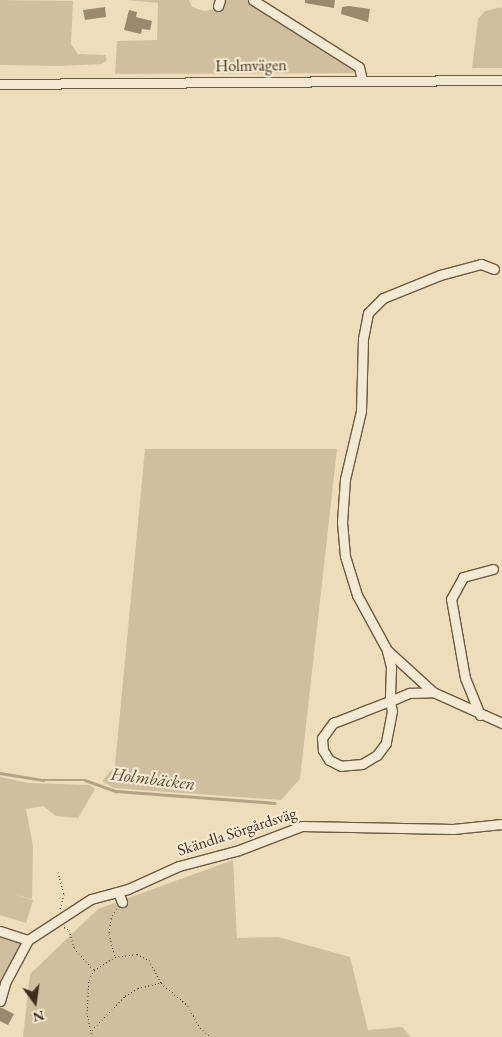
<!DOCTYPE html>
<html>
<head>
<meta charset="utf-8">
<style>
	body { margin:0 }
	#map { position:relative; width:502px; height:1037px; overflow:hidden; background:#eeddba; font-family:"EB Garamond",serif }
	div>[style] { position:absolute }
	.green>* { inset:0; background:#d0bf9f }
	.stream>* { height:2.5px; margin:-1.25px; padding:0 1.25px; transform-origin:1.25px; border-radius:1.25px; background:#b3a283 }
	.building>* { inset:0; background:#9a896d }
	.path>* { height:1px; margin-top:-0.5px; transform-origin:0; background:repeating-linear-gradient(90deg,#402e19 0 1px,transparent 0 3.5px) }
	.roads { filter:drop-shadow(1px 0 #6c5a41) drop-shadow(-1px 0 #6c5a41) drop-shadow(0 1px #6c5a41) drop-shadow(0 -1px #6c5a41) }
	.minor>* { height:9px; margin:-4.5px; padding:0 4.5px; transform-origin:4.5px; border-radius:4.5px; background:#f4e9d2 }
	span { translate:-50% -50%; white-space:nowrap; text-align:center; line-height:1.15; -webkit-text-stroke:4.5px #f4e9d2; paint-order:stroke }
	.street-label { font-size:16px; color:#402e19 }
	.water-label { font-size:18px; color:#5d4b34; font-style:italic }
	.north { position:absolute; left:10px; top:977px; width:50px; height:50px; -webkit-text-stroke:4px #f4e9d2; paint-order:stroke; rotate:166deg; font-size:14px; font-weight:700; line-height:20px; text-align:center; color:#402e19 }
	.north::after { content:''; display:block; margin:auto; width:18px; height:22px; background:#402e19; clip-path:polygon(50% 0,100% 100%,50% 72%,0 100%) }
</style>
</head>
<body>
<div id="map">
	<div class="green">
		<i style="clip-path:polygon(0 0,73px 1px,71px 44px,78px 54px,105px 55px,107px 60px,102px 64px,59px 66px,0 65px)"></i>
		<i style="clip-path:polygon(127px 0,189px 0,192px 7px,204px 11px,220px 8px,223px 0,248px 0,354px 69px,354px 73px,115px 74px,117px 41px,157px 40px,158px 3px)"></i>
		<i style="clip-path:polygon(502px 7px,502px 68px,472px 68px,478px 19px,485px 11px)"></i>
		<i style="clip-path:polygon(145px 449px,337px 449px,300px 779px,281px 800px,114px 788px,102px 781px,115px 766px)"></i>
		<i style="clip-path:polygon(0 777px,28px 783px,89px 785px,95px 789px,78px 818px,56px 816px,43px 806px,26px 809px,33px 846px,32px 899px,13px 894px,33px 900px,26px 923px,0 915px)"></i>
		<i style="clip-path:polygon(233px 860px,237px 938px,278px 937px,350px 957px,368px 1030px,402px 1027px,411px 1037px,23px 1037px,30px 974px,98px 909px)"></i>
		<i style="clip-path:polygon(0 936px,23px 944px,0 985px)"></i>
	</div>
	<div class="stream">
		<i style="left:0;top:773px;width:44px;rotate:9.2deg"></i>
		<i style="left:43px;top:780px;width:42px"></i>
		<i style="left:85px;top:780px;width:33px;rotate:20deg"></i>
		<i style="left:116px;top:791px;width:159px;rotate:4.3deg"></i>
	</div>
	<div class="building">
		<i style="clip-path:polygon(305px 0,335px 0,334px 8px,305px 3px)"></i>
		<i style="clip-path:polygon(349px 6px,370px 9px,368px 22px,341px 14px,342px 7px)"></i>
		<i style="clip-path:polygon(105px 7px,106px 17px,85px 20px,83px 10px)"></i>
		<i style="clip-path:polygon(129px 10px,137px 12px,136px 17px,152px 21px,150px 30px,142px 29px,141px 34px,124px 30px)"></i>
		<i style="clip-path:polygon(0 1007px,14px 1014px,8px 1025px,0 1021px)"></i>
	</div>
	<div class="path">
		<i style="left:58px;top:872px;width:23px;rotate:75deg"></i>
		<i style="left:64px;top:894px;width:16px;rotate:105deg"></i>
		<i style="left:117px;top:909px;width:11px;rotate:124deg"></i>
		<i style="left:111px;top:918px;width:16px;rotate:97deg"></i>
		<i style="left:109px;top:934px;width:24px;rotate:75deg"></i>
		<i style="left:115px;top:957px;width:22px;rotate:-8deg"></i>
		<i style="left:137px;top:954px;width:13px;rotate:27deg"></i>
		<i style="left:149px;top:960px;width:26px;rotate:62deg"></i>
		<i style="left:161px;top:983px;width:35px;rotate:40deg"></i>
		<i style="left:188px;top:1006px;width:25px;rotate:61deg"></i>
		<i style="left:200px;top:1028px;width:14px;rotate:39deg"></i>
		<i style="left:64px;top:927px;width:6px;rotate:31deg"></i>
		<i style="left:69px;top:930px;width:19px;rotate:74deg"></i>
		<i style="left:74px;top:948px;width:30px;rotate:48deg"></i>
		<i style="left:92px;top:1030px;width:47px;rotate:-45.9deg"></i>
		<i style="left:125px;top:996px;width:15px;rotate:-32deg"></i>
		<i style="left:138px;top:988px;width:23px;rotate:-13deg"></i>
		<i style="left:92px;top:1037px;width:24px;rotate:-102deg"></i>
		<i style="left:87px;top:1014px;width:34px;rotate:-87deg"></i>
		<i style="left:89px;top:980px;width:11px;rotate:-63deg"></i>
		<i style="left:94px;top:970px;width:25px;rotate:-32deg"></i>
	</div>
	<div class="roads">
		<div class="minor">
			<i style="left:253px;top:0;width:125px;rotate:32.3deg"></i>
			<i style="left:359px;top:67px;width:13px;rotate:77deg"></i>
			<i style="left:218px;top:6px;width:6px;rotate:-72deg"></i>
			<i style="left:0;top:84px;width:502px;rotate:-0.46deg"></i>
			<i style="left:494px;top:269px;width:14px;rotate:-159deg"></i>
			<i style="left:481px;top:264px;width:42px;rotate:165deg"></i>
			<i style="left:440px;top:275px;width:61px;rotate:158deg"></i>
			<i style="left:383px;top:298px;width:21px;rotate:135deg"></i>
			<i style="left:368px;top:313px;width:26px;rotate:101deg"></i>
			<i style="left:363px;top:339px;width:72px;rotate:91.6deg"></i>
			<i style="left:361px;top:411px;width:70px;rotate:103.2deg"></i>
			<i style="left:345px;top:479px;width:43px;rotate:94deg"></i>
			<i style="left:342px;top:522px;width:34px;rotate:85deg"></i>
			<i style="left:345px;top:556px;width:41px;rotate:72.9deg"></i>
			<i style="left:357px;top:595px;width:63px;rotate:61.4deg"></i>
			<i style="left:387px;top:650px;width:62px;rotate:42.4deg"></i>
			<i style="left:433px;top:692px;width:76px;rotate:24.2deg"></i>
			<i style="left:387px;top:651px;width:16px;rotate:76deg"></i>
			<i style="left:391px;top:667px;width:34px;rotate:92deg"></i>
			<i style="left:390px;top:701px;width:10px;rotate:79deg"></i>
			<i style="left:392px;top:711px;width:33px;rotate:101deg"></i>
			<i style="left:386px;top:743px;width:15px;rotate:127deg"></i>
			<i style="left:377px;top:755px;width:17px;rotate:149deg"></i>
			<i style="left:362px;top:764px;width:21px;rotate:175deg"></i>
			<i style="left:341px;top:766px;width:13px;rotate:-153deg"></i>
			<i style="left:329px;top:760px;width:12px;rotate:-121deg"></i>
			<i style="left:323px;top:750px;width:12px;rotate:-95deg"></i>
			<i style="left:322px;top:738px;width:19px;rotate:-54deg"></i>
			<i style="left:333px;top:723px;width:30px;rotate:-21deg"></i>
			<i style="left:361px;top:712px;width:31px;rotate:-21deg"></i>
			<i style="left:390px;top:701px;width:21px;rotate:-23deg"></i>
			<i style="left:409px;top:693px;width:24px;rotate:-2deg"></i>
			<i style="left:480px;top:715px;width:40px;rotate:-112deg"></i>
			<i style="left:465px;top:678px;width:80px;rotate:-100deg"></i>
			<i style="left:451px;top:599px;width:25px;rotate:-61deg"></i>
			<i style="left:463px;top:577px;width:31px;rotate:-15deg"></i>
			<i style="left:118px;top:892px;width:11px;rotate:68deg"></i>
			<i style="left:0;top:931px;width:29px;rotate:18deg"></i>
			<i style="left:28px;top:940px;width:75px;rotate:-33.1deg"></i>
			<i style="left:91px;top:899px;width:38px;rotate:-15deg"></i>
			<i style="left:128px;top:889px;width:56px;rotate:-24.3deg"></i>
			<i style="left:179px;top:866px;width:62px;rotate:-14.9deg"></i>
			<i style="left:239px;top:850px;width:67px;rotate:-20.9deg"></i>
			<i style="left:302px;top:826px;width:151px;rotate:1.1deg"></i>
			<i style="left:453px;top:829px;width:49px;rotate:-5.8deg"></i>
			<i style="left:0;top:1001px;width:19px;rotate:-74deg"></i>
			<i style="left:5px;top:983px;width:49px;rotate:-61.9deg"></i>
		</div>
	</div>
	<div class="street-label">
		<span style="left:251px;top:66px;rotate:-1deg">Holmvägen</span>
		<span style="left:237px;top:832px;rotate:-18deg">Skändla Sörgårdsväg</span>
	</div>
	<div class="water-label">
		<span style="left:153px;top:779px;rotate:7deg">Holmbäcken</span>
	</div>
	<div class="north">N</div>
</div>
</body>
</html>
